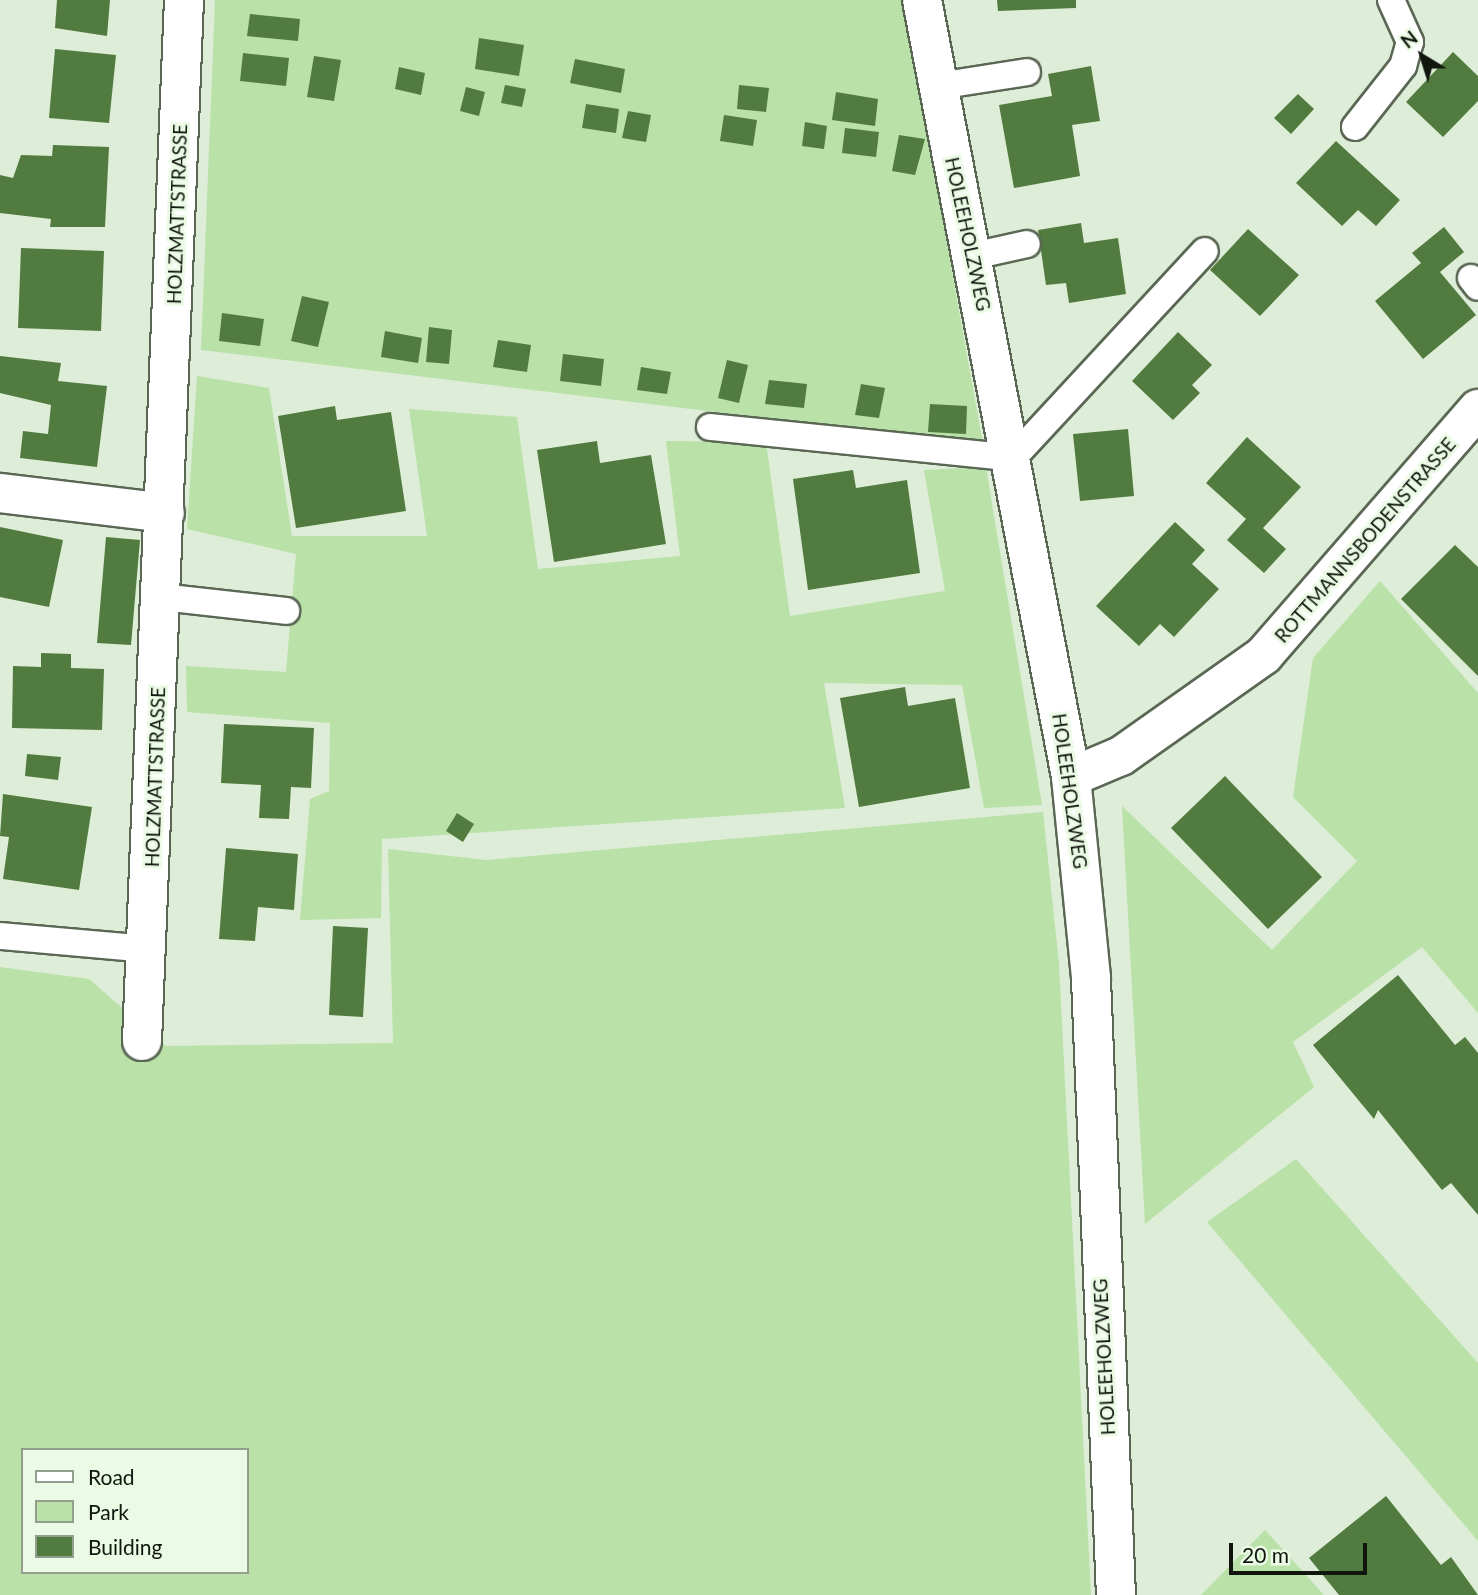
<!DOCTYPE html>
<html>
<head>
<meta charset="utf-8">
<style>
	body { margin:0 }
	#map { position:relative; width:1478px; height:1595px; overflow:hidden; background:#ddedd7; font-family:Lato,sans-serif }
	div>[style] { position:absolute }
	.green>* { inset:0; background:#b9e1a8 }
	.building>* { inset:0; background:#527c3f }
	.roads { filter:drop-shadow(2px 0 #5a6754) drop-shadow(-2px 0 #5a6754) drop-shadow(0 2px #5a6754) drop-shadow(0 -2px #5a6754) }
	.service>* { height:26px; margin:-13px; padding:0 13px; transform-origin:13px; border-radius:13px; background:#fff }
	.minor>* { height:38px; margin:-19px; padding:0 19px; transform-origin:19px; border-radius:19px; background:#fff }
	span { translate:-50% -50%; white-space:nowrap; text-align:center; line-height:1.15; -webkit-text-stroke:6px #eafae4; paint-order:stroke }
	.street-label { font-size:19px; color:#10150e }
	.legend { position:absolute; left:21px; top:1448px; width:228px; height:126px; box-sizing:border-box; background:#eafae4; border:2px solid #939e8e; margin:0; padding:9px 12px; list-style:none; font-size:21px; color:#10150e }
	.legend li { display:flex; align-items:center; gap:14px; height:35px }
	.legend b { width:35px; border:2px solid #939e8e }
	.north { position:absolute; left:1387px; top:21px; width:70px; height:70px; -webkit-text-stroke:5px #eafae4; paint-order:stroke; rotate:322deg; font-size:19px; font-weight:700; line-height:28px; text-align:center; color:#10150e }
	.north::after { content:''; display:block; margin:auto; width:24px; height:32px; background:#10150e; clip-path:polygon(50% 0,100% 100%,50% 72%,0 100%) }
	.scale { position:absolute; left:1229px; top:1543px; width:138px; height:32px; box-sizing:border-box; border:4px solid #10150e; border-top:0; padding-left:9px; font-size:21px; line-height:24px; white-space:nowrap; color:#10150e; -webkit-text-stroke:5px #eafae4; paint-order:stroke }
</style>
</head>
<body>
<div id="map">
	<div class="green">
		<i style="clip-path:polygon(215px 0,903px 0,983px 444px,201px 350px)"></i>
		<i style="clip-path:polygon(197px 376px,269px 388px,292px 536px,427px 536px,409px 409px,517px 417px,538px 569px,680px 556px,666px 441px,766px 442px,790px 616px,945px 591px,924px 470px,986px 467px,1042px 805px,984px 808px,962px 685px,824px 683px,845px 808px,382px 839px,381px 918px,300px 920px,310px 799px,329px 791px,330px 723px,187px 712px,186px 666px,286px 672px,296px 554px,187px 529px)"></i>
		<i style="clip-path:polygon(1380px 581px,1478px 693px,1478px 1013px,1422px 947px,1293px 1042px,1314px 1087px,1145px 1224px,1122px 806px,1272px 950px,1357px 861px,1293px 797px,1313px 658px)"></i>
		<i style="clip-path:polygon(evenodd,1043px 812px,1059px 964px,1091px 1595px,0 1595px,0 967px,89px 979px,166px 1046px,393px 1043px,388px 849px,486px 860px,1043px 812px,23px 1450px,247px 1450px,247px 1572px,23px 1572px,23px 1450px)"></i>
		<i style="clip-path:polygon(1296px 1159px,1478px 1363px,1478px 1541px,1207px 1222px)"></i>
		<i style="clip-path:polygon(1265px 1530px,1324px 1595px,1201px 1595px)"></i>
	</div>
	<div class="building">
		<i style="clip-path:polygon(57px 0,110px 0,107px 36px,55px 28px)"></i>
		<i style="clip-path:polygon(997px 0,1076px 0,1076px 8px,998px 11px)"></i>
		<i style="clip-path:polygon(250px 14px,300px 19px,298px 41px,247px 36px)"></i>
		<i style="clip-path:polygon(479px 38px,524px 45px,519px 76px,475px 69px)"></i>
		<i style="clip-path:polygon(55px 49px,116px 55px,109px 123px,49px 118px)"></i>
		<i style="clip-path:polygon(1453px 52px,1478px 76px,1478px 101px,1443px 137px,1406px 102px)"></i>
		<i style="clip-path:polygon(243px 53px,289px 58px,286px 86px,240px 81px)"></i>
		<i style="clip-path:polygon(314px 56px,341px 60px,334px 101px,307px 97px)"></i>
		<i style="clip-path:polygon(575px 59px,625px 69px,621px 93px,570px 83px)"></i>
		<i style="clip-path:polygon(1091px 66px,1100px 121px,1072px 125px,1080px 176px,1014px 188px,999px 105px,1052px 96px,1048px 74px)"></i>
		<i style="clip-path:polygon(399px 67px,425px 73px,421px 95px,395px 89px)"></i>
		<i style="clip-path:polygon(505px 85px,526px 89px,522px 107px,501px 103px)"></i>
		<i style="clip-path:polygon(739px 85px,769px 88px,766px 112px,737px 109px)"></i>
		<i style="clip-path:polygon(466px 87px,485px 92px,479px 116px,460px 111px)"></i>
		<i style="clip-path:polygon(836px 92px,878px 99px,875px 126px,832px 120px)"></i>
		<i style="clip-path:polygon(1298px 94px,1314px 109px,1291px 134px,1274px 118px)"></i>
		<i style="clip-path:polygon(586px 104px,619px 109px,616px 133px,582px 128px)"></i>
		<i style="clip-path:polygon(628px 111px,651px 115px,646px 142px,622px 138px)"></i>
		<i style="clip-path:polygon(724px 115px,757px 120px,753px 146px,720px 141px)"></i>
		<i style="clip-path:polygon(805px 122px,827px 126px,824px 149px,802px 146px)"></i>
		<i style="clip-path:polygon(845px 128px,879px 132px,876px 157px,842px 153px)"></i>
		<i style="clip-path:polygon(899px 135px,925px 139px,915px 175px,892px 171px)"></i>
		<i style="clip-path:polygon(1336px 141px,1400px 200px,1376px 226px,1358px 210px,1342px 226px,1296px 183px)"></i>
		<i style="clip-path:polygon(53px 145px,109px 147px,105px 227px,50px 227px,51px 219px,0 213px,0 175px,13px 178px,21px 155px,52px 156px)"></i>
		<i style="clip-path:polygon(1081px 223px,1084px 243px,1118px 238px,1126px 294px,1069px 303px,1066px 283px,1046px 285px,1038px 230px)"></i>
		<i style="clip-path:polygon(1444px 227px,1464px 252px,1440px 272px,1476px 315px,1423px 359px,1375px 301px,1421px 263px,1412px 253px)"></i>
		<i style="clip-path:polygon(1248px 229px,1299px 275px,1260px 316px,1210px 270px)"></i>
		<i style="clip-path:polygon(21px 248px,104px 251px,101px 331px,18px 328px)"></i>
		<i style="clip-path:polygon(302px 296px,329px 302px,318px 347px,291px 341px)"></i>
		<i style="clip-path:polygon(222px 313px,264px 319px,260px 346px,219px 341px)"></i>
		<i style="clip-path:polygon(429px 327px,452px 330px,449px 364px,426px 362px)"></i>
		<i style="clip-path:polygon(385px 331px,422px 338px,418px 363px,381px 357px)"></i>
		<i style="clip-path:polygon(1178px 332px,1212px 365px,1192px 385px,1200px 393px,1173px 420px,1132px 381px)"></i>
		<i style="clip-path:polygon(498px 340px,531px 345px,527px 372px,493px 367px)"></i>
		<i style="clip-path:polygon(563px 354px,604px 359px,601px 386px,560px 381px)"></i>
		<i style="clip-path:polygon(0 356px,61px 363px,58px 381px,107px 386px,97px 467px,20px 458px,23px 431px,48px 434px,51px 405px,0 393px)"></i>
		<i style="clip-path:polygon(727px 360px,748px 365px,739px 403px,718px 398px)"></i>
		<i style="clip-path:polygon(641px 367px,671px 372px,667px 394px,637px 390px)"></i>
		<i style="clip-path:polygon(769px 380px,807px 384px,804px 408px,765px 404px)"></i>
		<i style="clip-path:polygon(861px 384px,885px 388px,879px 418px,855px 415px)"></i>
		<i style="clip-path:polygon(930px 404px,967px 406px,966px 434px,928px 432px)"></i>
		<i style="clip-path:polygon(335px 406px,337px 420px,391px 412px,406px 511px,296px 528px,278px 416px)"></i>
		<i style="clip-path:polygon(1128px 429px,1134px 496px,1080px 501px,1073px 434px)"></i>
		<i style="clip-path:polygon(1247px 437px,1301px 487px,1263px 528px,1286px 549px,1264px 573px,1227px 540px,1246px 519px,1206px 483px)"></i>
		<i style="clip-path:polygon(597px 441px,600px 463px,651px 455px,666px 544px,554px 562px,537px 450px)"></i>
		<i style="clip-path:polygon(853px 470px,856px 488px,907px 480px,920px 573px,808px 590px,793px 479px)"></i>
		<i style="clip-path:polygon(1175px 522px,1205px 550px,1192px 564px,1219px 589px,1174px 637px,1160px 624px,1139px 646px,1096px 606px)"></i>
		<i style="clip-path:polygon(0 527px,63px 540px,49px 607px,0 597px)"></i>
		<i style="clip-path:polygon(106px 537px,140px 540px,131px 645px,97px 643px)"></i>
		<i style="clip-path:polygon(1455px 545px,1478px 567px,1478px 676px,1401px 599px)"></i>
		<i style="clip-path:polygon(41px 653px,71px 654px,71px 668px,104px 669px,102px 730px,12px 728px,13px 666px,41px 667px)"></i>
		<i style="clip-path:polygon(905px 687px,908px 706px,955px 698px,970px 788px,859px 807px,840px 698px)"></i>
		<i style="clip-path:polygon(224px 724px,314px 728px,311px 788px,291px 787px,289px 819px,259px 818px,261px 785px,221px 783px)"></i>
		<i style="clip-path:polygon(27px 754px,61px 757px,58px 780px,25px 776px)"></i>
		<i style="clip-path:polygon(1225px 776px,1322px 877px,1268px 929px,1171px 828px)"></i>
		<i style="clip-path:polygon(3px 794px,92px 807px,79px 890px,3px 879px,9px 837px,0 836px)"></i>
		<i style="clip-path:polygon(457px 813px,474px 824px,463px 842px,446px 831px)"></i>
		<i style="clip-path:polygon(226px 848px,298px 854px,294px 910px,258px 907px,255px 941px,219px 939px)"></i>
		<i style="clip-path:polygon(333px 926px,368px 928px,363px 1017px,329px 1015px)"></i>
		<i style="clip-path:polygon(1398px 975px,1455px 1045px,1465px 1037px,1478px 1053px,1478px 1215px,1451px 1183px,1442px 1190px,1378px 1110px,1374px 1119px,1313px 1045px)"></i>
		<i style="clip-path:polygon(1386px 1496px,1441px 1565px,1451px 1557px,1478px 1595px,1339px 1595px,1309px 1558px)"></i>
	</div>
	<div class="roads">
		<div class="service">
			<i style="left:938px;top:86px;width:90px;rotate:-8.9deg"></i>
			<i style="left:1355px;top:127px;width:78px;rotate:-51.8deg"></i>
			<i style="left:1403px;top:66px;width:25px;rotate:-74deg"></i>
			<i style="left:1410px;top:42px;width:46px;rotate:-114.3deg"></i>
			<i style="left:973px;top:256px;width:55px;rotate:-12.5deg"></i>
			<i style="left:1471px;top:278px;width:11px;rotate:52deg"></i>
			<i style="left:710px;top:427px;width:305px;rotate:5.8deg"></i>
			<i style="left:1013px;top:458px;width:282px;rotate:-47.2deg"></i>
			<i style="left:162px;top:597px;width:125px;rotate:6.4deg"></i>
			<i style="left:0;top:936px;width:150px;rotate:5deg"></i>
		</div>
		<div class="minor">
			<i style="left:922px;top:0;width:791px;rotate:79.14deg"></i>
			<i style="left:1071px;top:777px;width:203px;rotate:84.3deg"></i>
			<i style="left:1091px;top:979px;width:617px;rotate:87.68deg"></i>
			<i style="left:0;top:493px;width:166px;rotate:6.9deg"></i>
			<i style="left:1071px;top:777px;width:54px;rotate:-22.8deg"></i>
			<i style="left:1121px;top:756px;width:175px;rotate:-35.2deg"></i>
			<i style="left:1264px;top:655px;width:326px;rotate:-49deg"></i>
			<i style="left:142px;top:1041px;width:1042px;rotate:-87.69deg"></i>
		</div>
	</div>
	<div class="street-label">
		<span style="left:177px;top:214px;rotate:-88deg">HOLZMATTSTRASSE</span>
		<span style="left:968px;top:234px;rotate:78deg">HOLEEHOLZWEG</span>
		<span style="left:1365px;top:540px;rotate:-49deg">ROTTMANNSBODENSTRASSE</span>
		<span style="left:155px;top:777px;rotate:-88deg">HOLZMATTSTRASSE</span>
		<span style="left:1070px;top:791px;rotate:82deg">HOLEEHOLZWEG</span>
		<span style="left:1104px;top:1357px;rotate:-93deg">HOLEEHOLZWEG</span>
	</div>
	<ul class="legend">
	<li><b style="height:9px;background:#fff"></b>Road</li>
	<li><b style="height:19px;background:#b9e1a8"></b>Park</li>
	<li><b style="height:19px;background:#527c3f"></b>Building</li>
	</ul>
	<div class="north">N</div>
	<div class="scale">20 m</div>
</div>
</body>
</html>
